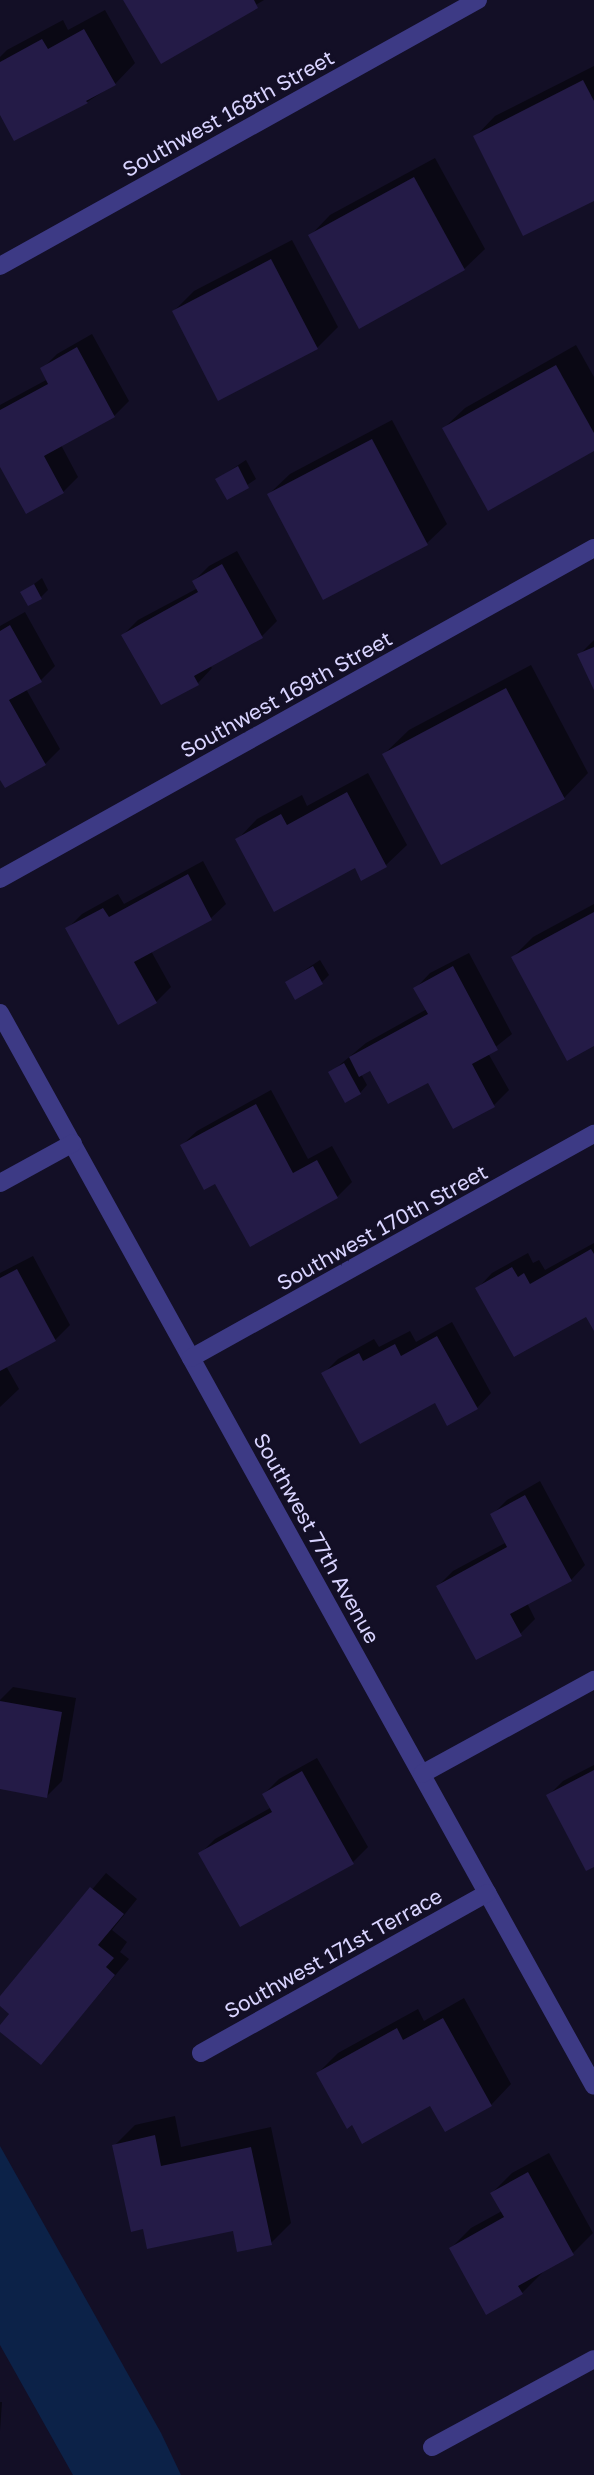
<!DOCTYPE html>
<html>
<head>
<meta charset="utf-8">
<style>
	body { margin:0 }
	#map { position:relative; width:594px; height:2475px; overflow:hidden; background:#130f26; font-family:"Golos Text",sans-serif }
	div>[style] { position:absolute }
	.water>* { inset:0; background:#0c2248 }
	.shadow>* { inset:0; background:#0007 }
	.building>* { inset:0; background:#241b47 }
	.minor>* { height:18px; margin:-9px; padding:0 9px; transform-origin:9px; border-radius:9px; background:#3d3a85 }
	span { translate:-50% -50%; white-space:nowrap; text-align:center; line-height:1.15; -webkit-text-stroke:5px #130f26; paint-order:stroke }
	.street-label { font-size:21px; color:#d9d4ff }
</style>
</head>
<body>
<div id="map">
	<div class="water">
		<i style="clip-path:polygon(0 2146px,161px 2433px,181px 2475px,73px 2475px,0 2345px)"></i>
	</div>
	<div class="shadow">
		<i style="clip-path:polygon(126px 0,264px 0,161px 62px)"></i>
		<i style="clip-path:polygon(105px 10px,135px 63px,115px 84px,87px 102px,15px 138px,0 111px,0 57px,7px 50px,63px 20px,68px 30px)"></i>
		<i style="clip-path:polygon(594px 66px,594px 199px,475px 137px,495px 116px)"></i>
		<i style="clip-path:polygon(435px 158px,485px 249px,464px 269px,310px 236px,330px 215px)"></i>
		<i style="clip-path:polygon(292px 240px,338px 327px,317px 348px,174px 311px,194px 291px)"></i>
		<i style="clip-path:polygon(92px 334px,129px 401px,114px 416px,61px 445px,78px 477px,63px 492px,0 463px,0 405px,48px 379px,42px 369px,57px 354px)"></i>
		<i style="clip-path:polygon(576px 345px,594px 377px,594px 449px,444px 428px,465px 408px)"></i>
		<i style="clip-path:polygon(392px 420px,447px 524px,426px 544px,269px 494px,290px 474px)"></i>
		<i style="clip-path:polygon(246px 460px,256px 479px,228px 498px,217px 479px)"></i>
		<i style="clip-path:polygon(237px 551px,277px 621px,262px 636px,210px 665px,212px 668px,198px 683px,123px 635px,138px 620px,198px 588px,194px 581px,209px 566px)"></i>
		<i style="clip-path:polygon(42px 578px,48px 590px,41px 597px,22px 593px)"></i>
		<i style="clip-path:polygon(25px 612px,55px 666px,40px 681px,26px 689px,60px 749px,45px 764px,0 776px,0 626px)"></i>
		<i style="clip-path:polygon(594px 640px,594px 686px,579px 655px)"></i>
		<i style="clip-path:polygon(531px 665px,588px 773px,564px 798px,384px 754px,409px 730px)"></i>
		<i style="clip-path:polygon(368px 773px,407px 845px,386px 865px,362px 878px,355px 866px,237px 840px,257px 819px,302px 795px,307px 806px)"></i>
		<i style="clip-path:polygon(203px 861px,226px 904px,211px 918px,151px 951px,171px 987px,156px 1002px,67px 929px,82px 914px,118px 894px,124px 904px)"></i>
		<i style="clip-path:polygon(594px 904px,594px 1044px,513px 957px,533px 937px)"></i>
		<i style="clip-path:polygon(469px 953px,512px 1034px,488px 1053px,509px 1090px,494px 1105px,428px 1080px,371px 1068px,361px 1074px,367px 1085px,360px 1093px,330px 1073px,366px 1043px,427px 1009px,416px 988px,430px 973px)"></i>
		<i style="clip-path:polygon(320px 960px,329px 975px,322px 982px,287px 982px)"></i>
		<i style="clip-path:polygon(271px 1090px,308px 1159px,332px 1146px,352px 1182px,337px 1197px,216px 1181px,182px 1145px,197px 1131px)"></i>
		<i style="clip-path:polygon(594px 1243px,594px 1327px,587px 1315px,478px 1288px,492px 1273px,528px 1253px,533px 1263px,539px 1260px,545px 1270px)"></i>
		<i style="clip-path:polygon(33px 1256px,70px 1325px,55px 1340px,6px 1366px,19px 1389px,0 1407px,0 1273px)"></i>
		<i style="clip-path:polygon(452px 1322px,491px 1393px,477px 1408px,323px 1374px,338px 1359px,374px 1339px,379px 1347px,410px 1331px,416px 1342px)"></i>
		<i style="clip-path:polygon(540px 1481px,585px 1565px,571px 1580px,527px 1603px,535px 1619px,520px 1634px,438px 1586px,453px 1571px,507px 1542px,492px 1515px,507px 1500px)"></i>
		<i style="clip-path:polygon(13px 1687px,76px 1698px,62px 1781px,47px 1796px,0 1787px,0 1700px)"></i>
		<i style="clip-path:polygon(317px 1758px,368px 1847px,353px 1862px,201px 1853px,215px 1839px,272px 1807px,264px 1794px,279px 1779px)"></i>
		<i style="clip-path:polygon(594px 1765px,594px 1865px,548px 1796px,563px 1781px)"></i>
		<i style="clip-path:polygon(106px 1873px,137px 1899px,112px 1930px,127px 1942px,120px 1952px,129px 1959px,41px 2063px,0 2030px,12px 2014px,0 2004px,0 1999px)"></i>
		<i style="clip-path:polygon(464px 1998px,511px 2084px,491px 2105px,431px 2104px,318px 2073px,338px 2053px,418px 2009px,424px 2021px)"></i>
		<i style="clip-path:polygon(175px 2116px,181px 2147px,271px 2127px,291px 2223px,271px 2243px,234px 2229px,144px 2227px,114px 2146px,135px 2125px)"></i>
		<i style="clip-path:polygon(549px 2153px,593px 2233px,573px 2253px,543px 2272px,522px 2293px,487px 2312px,451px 2248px,471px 2228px,502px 2211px,492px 2193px,512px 2173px)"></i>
		<i style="clip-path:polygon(0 2402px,2px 2402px,0 2431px)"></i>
	</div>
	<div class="building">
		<i style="clip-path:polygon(123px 0,254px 0,258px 8px,161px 64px)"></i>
		<i style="clip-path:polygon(84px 29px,116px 85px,86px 101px,88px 103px,14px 141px,0 115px,0 62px,42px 39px,48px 49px)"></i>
		<i style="clip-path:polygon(583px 80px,594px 101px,594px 201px,523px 236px,473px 136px)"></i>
		<i style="clip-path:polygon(414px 177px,465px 270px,359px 329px,308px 235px)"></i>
		<i style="clip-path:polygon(271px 259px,318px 349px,218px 401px,172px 311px)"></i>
		<i style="clip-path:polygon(77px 347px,115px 417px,44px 456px,64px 493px,26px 514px,0 467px,0 410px,48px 384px,40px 368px)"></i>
		<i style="clip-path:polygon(556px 365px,594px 433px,594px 451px,488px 511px,442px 428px)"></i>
		<i style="clip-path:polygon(372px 439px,428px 545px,323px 600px,267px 494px)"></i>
		<i style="clip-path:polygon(238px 466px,249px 488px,227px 500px,215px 479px)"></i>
		<i style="clip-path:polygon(222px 564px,263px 638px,194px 676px,199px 685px,161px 705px,121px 635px,198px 592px,192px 581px)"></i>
		<i style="clip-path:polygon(34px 584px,42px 599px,28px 606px,20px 592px)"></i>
		<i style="clip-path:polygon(10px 625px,42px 682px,9px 700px,46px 765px,5px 788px,0 780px,0 631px)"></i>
		<i style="clip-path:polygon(594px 647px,594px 690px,577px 654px)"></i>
		<i style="clip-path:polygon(506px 688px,565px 799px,441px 865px,382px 754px)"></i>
		<i style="clip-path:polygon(347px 792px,387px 867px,361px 881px,355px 868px,274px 912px,235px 839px,281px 814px,287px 825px)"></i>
		<i style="clip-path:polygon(188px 874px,212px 920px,134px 962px,157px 1003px,118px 1025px,65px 928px,103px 908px,109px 917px)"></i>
		<i style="clip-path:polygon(594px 912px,594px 1046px,567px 1061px,511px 957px)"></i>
		<i style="clip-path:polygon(313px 966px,323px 984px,295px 1000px,285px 982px)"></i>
		<i style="clip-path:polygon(453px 966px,498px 1050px,472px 1064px,495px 1107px,453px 1129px,428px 1083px,388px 1104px,370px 1071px,359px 1077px,349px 1057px,428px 1014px,413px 988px)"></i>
		<i style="clip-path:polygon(344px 1063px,361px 1094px,345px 1103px,328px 1072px)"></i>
		<i style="clip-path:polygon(256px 1104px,293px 1173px,317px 1160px,338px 1198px,250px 1247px,215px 1184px,204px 1190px,180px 1145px)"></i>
		<i style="clip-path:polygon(591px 1249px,594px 1254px,594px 1331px,586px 1317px,514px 1357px,475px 1288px,512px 1267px,518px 1277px,524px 1273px,530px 1284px)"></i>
		<i style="clip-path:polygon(17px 1269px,56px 1341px,0 1371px,0 1278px)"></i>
		<i style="clip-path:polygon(437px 1336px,478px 1409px,447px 1426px,435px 1403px,360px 1444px,321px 1373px,359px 1353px,363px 1361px,395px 1344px,401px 1356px)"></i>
		<i style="clip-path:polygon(525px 1495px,572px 1581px,510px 1614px,522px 1636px,476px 1660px,436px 1586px,507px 1547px,490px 1514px)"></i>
		<i style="clip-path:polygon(0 1701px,62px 1712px,47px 1798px,0 1789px)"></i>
		<i style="clip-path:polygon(594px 1770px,594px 1867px,586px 1871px,546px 1795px)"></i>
		<i style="clip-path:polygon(302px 1771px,354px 1864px,240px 1927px,198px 1853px,272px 1812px,262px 1794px)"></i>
		<i style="clip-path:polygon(90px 1887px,124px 1914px,98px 1945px,114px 1958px,106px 1967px,115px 1975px,41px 2065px,0 2032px,0 2025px,9px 2014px,0 2006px,0 1996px)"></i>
		<i style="clip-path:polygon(443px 2018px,492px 2106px,445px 2132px,430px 2106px,362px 2144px,352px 2125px,347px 2129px,316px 2073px,397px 2028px,403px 2040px)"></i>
		<i style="clip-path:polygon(155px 2135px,161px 2166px,251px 2147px,272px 2245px,237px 2252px,233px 2231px,147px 2249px,143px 2229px,131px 2232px,112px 2145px)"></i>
		<i style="clip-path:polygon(528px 2172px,574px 2255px,518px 2286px,523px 2294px,486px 2315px,449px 2248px,504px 2217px,490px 2193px)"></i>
	</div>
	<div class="minor">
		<i style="left:0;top:266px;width:547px;rotate:-29.1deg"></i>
		<i style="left:0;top:879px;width:680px;rotate:-29.13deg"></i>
		<i style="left:0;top:1013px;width:1226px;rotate:61.03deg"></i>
		<i style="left:0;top:1183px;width:83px;rotate:-28.7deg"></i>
		<i style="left:191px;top:1358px;width:461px;rotate:-29.1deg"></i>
		<i style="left:422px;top:1774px;width:196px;rotate:-28.7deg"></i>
		<i style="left:201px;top:2053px;width:328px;rotate:-29.2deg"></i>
		<i style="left:432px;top:2447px;width:184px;rotate:-28.5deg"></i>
	</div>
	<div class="street-label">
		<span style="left:228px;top:113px;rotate:-29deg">Southwest 168th Street</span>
		<span style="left:286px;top:694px;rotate:-29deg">Southwest 169th Street</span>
		<span style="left:382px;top:1227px;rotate:-29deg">Southwest 170th Street</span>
		<span style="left:317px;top:1538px;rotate:61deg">Southwest 77th Avenue</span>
		<span style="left:333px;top:1953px;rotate:-29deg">Southwest 171st Terrace</span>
	</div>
</div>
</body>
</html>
